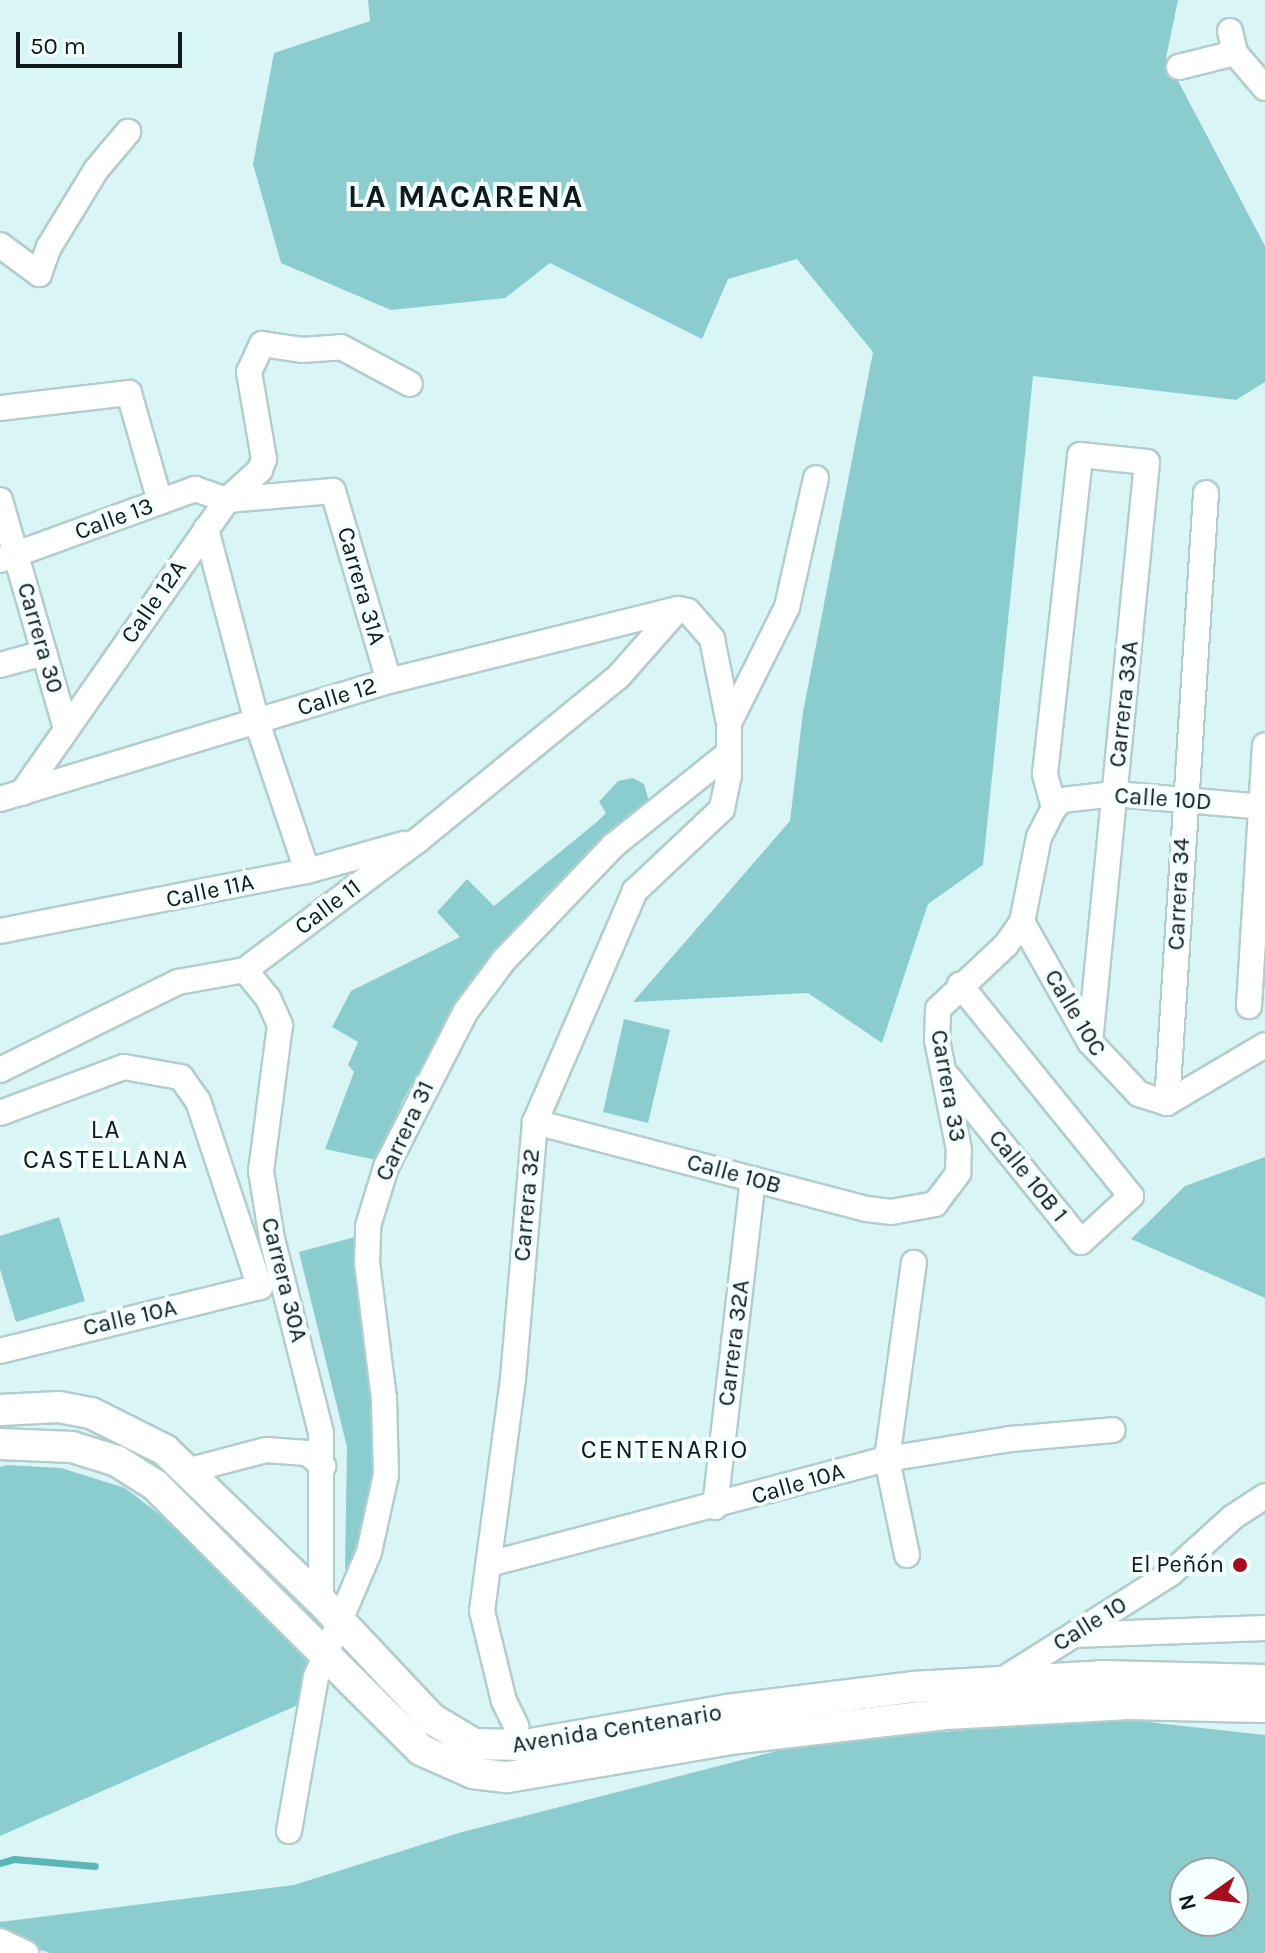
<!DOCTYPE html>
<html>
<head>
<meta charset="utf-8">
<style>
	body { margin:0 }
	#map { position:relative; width:1265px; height:1953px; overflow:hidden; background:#daf5f5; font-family:Karla,sans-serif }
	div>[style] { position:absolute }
	.green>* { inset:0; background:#8bcdce }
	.stream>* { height:7px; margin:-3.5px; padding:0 3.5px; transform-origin:3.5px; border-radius:3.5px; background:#5ab6b7 }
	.roads { filter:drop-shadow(2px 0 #b2cdcd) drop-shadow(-2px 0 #b2cdcd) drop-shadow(0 2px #b2cdcd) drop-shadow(0 -2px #b2cdcd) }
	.minor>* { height:24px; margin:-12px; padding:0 12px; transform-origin:12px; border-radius:12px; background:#fff }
	.major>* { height:30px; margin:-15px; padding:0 15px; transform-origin:15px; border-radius:15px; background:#fff }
	.dots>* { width:22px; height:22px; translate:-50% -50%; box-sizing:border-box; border:4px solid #f4ffff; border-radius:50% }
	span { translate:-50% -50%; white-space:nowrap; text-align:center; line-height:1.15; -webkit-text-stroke:8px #f4ffff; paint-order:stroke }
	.street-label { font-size:24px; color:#111a1a }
	.poi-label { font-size:24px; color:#111a1a }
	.right { translate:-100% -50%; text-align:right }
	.neighbourhood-label { font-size:26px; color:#111a1a; letter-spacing:2px }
	.district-label { font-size:32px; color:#111a1a; font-weight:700; letter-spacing:2px }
	.north { position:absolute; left:1169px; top:1857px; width:80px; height:80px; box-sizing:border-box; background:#f4ffff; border:2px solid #99a3a3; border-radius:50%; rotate:256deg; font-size:22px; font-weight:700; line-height:32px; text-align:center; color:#111a1a }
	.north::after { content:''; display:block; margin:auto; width:28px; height:36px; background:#a60e1e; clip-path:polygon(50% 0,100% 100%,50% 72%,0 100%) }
	.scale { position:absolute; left:16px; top:32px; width:166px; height:36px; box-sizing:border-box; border:4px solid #111a1a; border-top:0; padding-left:10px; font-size:24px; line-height:28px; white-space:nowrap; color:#111a1a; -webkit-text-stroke:6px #f4ffff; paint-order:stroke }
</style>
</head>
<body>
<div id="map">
	<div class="green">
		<i style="clip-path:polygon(368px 0,1178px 0,1166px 58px,1265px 246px,1265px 382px,1236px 400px,1033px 376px,983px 865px,928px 904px,882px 1043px,808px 993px,633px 1002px,790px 821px,803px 712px,873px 352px,797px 259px,728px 279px,702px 339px,550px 263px,505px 298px,391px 310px,281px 263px,253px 164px,274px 53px,370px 21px)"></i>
		<i style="clip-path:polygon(633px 778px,644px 784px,649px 801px,546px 894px,472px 979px,404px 1098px,376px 1160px,325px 1149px,354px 1072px,348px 1065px,358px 1042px,332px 1027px,351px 991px,460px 937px,437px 912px,467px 879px,494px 906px,598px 821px,606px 813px,599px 802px,618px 781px)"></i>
		<i style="clip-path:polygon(624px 1019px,670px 1030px,648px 1123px,603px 1112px)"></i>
		<i style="clip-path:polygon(1265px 1157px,1265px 1298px,1131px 1239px,1185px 1186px)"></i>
		<i style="clip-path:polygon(59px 1217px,85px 1301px,16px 1322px,0 1269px,0 1236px)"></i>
		<i style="clip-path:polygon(355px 1237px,378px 1436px,377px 1482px,357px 1552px,345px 1570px,347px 1447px,299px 1252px)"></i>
		<i style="clip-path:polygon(6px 1465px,61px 1468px,125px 1488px,189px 1537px,313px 1668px,298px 1705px,0 1836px,0 1467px)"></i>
		<i style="clip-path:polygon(evenodd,1111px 1718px,1265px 1735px,1265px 1953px,50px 1953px,0 1937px,0 1922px,294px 1885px,462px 1832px,808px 1743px,1111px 1718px,1185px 1873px,1233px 1873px,1233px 1921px,1185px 1921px,1185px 1873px)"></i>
	</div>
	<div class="stream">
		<i style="left:0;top:1863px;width:15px;rotate:-16deg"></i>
		<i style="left:14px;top:1859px;width:81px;rotate:4.9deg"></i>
	</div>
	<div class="roads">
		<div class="minor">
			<i style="left:1230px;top:31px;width:23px;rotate:77deg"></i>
			<i style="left:1235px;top:53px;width:46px;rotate:49.4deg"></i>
			<i style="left:1179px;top:67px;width:58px;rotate:-14deg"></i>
			<i style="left:0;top:245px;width:49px;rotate:36.6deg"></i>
			<i style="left:39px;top:274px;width:29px;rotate:-70deg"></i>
			<i style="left:49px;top:247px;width:90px;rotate:-58.6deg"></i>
			<i style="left:96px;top:170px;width:50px;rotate:-49.9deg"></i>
			<i style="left:0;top:408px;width:130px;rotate:-6.6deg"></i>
			<i style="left:129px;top:393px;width:113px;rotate:74.1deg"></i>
			<i style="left:0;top:500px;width:238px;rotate:73.9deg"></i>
			<i style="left:227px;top:500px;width:106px;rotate:-4.9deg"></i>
			<i style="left:333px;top:491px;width:198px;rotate:73.6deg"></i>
			<i style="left:206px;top:529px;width:200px;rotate:75.2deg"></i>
			<i style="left:257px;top:722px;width:157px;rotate:71.4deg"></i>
			<i style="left:0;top:560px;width:208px;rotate:-20deg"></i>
			<i style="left:195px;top:489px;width:34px;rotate:19deg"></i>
			<i style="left:0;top:665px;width:46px;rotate:-15.3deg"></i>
			<i style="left:729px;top:723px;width:130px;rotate:-63.4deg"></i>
			<i style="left:787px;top:607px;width:132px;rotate:-77.3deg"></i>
			<i style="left:22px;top:793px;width:358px;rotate:-55deg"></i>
			<i style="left:227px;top:500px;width:45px;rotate:-42.3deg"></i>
			<i style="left:260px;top:470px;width:12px;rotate:-70deg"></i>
			<i style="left:264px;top:459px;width:88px;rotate:-99.8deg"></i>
			<i style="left:249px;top:372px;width:31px;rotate:-65deg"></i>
			<i style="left:262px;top:344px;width:40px;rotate:8.5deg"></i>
			<i style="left:302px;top:350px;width:39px;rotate:-4deg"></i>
			<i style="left:341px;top:347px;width:78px;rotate:28.2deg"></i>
			<i style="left:0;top:799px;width:407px;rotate:-16.9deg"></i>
			<i style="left:389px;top:681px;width:298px;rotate:-14deg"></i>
			<i style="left:678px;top:609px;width:10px;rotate:11deg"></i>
			<i style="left:688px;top:611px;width:37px;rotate:49deg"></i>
			<i style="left:712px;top:639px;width:86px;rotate:78.6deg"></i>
			<i style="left:729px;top:723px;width:52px;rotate:90deg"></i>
			<i style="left:729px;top:775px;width:35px;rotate:102deg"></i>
			<i style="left:722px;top:809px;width:120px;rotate:136.7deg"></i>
			<i style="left:635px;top:891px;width:252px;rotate:113.4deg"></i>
			<i style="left:535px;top:1122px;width:258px;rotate:94.9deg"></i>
			<i style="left:513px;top:1379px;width:234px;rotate:97.6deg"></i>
			<i style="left:482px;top:1611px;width:93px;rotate:76.3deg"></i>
			<i style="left:504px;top:1701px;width:28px;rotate:64deg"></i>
			<i style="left:1054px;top:808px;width:35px;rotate:-105deg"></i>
			<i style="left:1045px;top:774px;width:321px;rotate:-83.7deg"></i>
			<i style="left:1080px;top:455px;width:67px;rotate:6deg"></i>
			<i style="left:1147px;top:462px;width:583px;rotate:95.61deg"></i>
			<i style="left:1022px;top:922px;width:138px;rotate:60.5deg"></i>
			<i style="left:1090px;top:1042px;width:71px;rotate:46.7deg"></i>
			<i style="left:1139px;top:1094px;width:29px;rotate:18deg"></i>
			<i style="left:1167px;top:1103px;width:114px;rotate:-30.6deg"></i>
			<i style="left:0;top:931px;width:313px;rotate:-11.1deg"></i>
			<i style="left:307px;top:871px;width:101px;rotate:-15.6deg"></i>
			<i style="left:245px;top:970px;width:36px;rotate:51deg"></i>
			<i style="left:268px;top:998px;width:30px;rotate:66deg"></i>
			<i style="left:280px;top:1025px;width:147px;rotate:97.4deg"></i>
			<i style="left:261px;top:1171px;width:69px;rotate:80.8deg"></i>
			<i style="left:272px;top:1239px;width:200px;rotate:75.8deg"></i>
			<i style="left:321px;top:1433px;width:168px;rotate:90deg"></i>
			<i style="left:1249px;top:1006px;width:261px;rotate:-86.5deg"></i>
			<i style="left:0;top:1070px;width:199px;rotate:-26.3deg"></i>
			<i style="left:178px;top:982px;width:68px;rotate:-10.2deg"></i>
			<i style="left:245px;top:970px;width:216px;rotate:-36.9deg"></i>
			<i style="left:418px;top:840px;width:259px;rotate:-39.2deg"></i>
			<i style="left:619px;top:676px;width:89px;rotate:-48.6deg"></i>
			<i style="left:948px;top:1077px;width:212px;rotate:51.1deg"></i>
			<i style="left:1081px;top:1242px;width:68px;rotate:-42.6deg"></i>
			<i style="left:1131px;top:1196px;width:272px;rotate:-129deg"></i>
			<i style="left:1167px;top:1103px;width:611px;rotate:-86.34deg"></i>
			<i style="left:0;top:1113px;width:132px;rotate:-20.4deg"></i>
			<i style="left:124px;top:1067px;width:58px;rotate:10deg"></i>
			<i style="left:181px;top:1077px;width:29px;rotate:55deg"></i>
			<i style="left:198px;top:1101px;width:196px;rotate:71.6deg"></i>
			<i style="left:260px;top:1287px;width:268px;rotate:166.2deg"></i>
			<i style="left:535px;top:1122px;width:343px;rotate:14.7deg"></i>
			<i style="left:867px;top:1209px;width:24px;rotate:7deg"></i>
			<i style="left:891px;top:1212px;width:45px;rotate:-10.3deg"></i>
			<i style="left:935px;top:1204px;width:39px;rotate:-53deg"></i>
			<i style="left:958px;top:1173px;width:23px;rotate:-88deg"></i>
			<i style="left:959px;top:1150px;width:112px;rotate:-101.3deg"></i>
			<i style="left:937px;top:1040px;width:31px;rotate:-88deg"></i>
			<i style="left:938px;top:1009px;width:93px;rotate:-43.3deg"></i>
			<i style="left:1006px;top:945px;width:28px;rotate:-55deg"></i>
			<i style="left:1022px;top:922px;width:87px;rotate:-78.7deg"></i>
			<i style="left:1039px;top:837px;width:33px;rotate:-63deg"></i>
			<i style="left:1054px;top:808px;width:11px;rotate:-45deg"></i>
			<i style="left:1062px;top:800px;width:53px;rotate:-6.5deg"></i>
			<i style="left:1115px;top:794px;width:151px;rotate:5deg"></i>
			<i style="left:190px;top:1470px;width:79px;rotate:-14.7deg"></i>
			<i style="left:266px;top:1450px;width:41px;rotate:4.2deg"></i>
			<i style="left:307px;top:1453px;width:21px;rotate:39deg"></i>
			<i style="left:715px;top:1507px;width:330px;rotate:-83.4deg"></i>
			<i style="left:907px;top:1555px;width:98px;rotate:-101.8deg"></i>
			<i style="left:887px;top:1459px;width:198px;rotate:-82.2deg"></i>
			<i style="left:489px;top:1564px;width:412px;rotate:-14.8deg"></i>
			<i style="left:887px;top:1459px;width:126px;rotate:-9.2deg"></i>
			<i style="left:1011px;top:1439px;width:102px;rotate:-5deg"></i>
			<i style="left:1073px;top:1635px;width:192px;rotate:-2.1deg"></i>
			<i style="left:996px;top:1684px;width:206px;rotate:-32.3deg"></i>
			<i style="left:1170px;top:1574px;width:85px;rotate:-42.1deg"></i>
			<i style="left:1233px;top:1517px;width:38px;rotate:-33deg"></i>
			<i style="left:289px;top:1831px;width:156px;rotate:-80.1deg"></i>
			<i style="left:316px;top:1677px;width:136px;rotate:-67deg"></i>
			<i style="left:369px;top:1552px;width:79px;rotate:-77.6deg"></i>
			<i style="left:386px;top:1475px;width:76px;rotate:-91.5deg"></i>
			<i style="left:384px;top:1399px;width:137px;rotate:-97.1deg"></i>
			<i style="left:367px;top:1263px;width:37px;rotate:-88deg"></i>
			<i style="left:368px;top:1226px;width:62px;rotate:-73deg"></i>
			<i style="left:386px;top:1167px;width:175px;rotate:-62.9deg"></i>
			<i style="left:466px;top:1011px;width:64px;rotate:-53.3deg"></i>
			<i style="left:504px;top:960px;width:159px;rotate:-46.3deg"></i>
			<i style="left:614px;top:845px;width:147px;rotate:-38.7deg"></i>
			<i style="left:0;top:1941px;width:29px;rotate:25deg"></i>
		</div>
		<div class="major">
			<i style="left:0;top:1410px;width:59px;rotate:-2.9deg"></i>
			<i style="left:59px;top:1407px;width:33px;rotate:11deg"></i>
			<i style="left:91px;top:1413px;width:83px;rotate:26.6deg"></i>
			<i style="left:165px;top:1450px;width:217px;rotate:44.1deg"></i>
			<i style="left:321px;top:1601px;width:162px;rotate:46.8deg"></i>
			<i style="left:432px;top:1719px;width:49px;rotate:30.8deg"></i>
			<i style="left:474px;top:1744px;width:51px;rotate:1.1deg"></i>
			<i style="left:525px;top:1745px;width:205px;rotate:-9.8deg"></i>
			<i style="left:727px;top:1710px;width:187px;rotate:-7deg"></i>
			<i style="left:913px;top:1687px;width:189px;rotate:-3.3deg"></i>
			<i style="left:1102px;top:1676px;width:163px;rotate:1.4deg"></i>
			<i style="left:0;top:1444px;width:72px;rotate:2.4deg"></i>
			<i style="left:72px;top:1447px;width:47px;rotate:17.3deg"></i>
			<i style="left:117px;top:1461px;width:45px;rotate:32.3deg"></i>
			<i style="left:155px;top:1485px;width:375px;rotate:44.9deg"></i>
			<i style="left:421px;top:1750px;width:57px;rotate:23.9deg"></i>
			<i style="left:473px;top:1773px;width:35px;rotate:7deg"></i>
			<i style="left:508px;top:1777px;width:225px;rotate:-9.7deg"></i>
			<i style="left:730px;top:1739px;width:217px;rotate:-6.6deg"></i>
			<i style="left:946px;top:1714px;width:183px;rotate:-3.1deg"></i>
			<i style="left:1129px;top:1704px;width:136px;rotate:1.3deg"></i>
		</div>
	</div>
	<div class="dots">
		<i style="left:1240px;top:1565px;background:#a60e1e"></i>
	</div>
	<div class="street-label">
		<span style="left:114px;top:519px;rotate:-20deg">Calle 13</span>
		<span style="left:361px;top:586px;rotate:74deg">Carrera 31A</span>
		<span style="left:154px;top:602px;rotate:-55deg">Calle 12A</span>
		<span style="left:40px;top:638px;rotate:74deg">Carrera 30</span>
		<span style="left:337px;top:697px;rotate:-17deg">Calle 12</span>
		<span style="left:1124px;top:704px;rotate:-84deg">Carrera 33A</span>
		<span style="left:1163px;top:799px;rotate:4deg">Calle 10D</span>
		<span style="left:210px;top:891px;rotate:-12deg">Calle 11A</span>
		<span style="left:1179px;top:894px;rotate:-87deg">Carrera 34</span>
		<span style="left:328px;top:907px;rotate:-37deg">Calle 11</span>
		<span style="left:1075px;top:1013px;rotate:59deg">Calle 10C</span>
		<span style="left:948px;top:1086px;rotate:80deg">Carrera 33</span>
		<span style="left:405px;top:1131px;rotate:-65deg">Carrera 31</span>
		<span style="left:734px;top:1174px;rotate:15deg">Calle 10B</span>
		<span style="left:1028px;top:1176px;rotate:51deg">Calle 10B 1</span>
		<span style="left:527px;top:1205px;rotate:-85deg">Carrera 32</span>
		<span style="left:284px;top:1280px;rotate:76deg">Carrera 30A</span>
		<span style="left:130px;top:1318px;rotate:-13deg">Calle 10A</span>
		<span style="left:734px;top:1343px;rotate:-83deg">Carrera 32A</span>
		<span style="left:798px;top:1484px;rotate:-16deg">Calle 10A</span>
		<span style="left:1090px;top:1624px;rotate:-32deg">Calle 10</span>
		<span style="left:617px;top:1729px;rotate:-9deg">Avenida Centenario</span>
	</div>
	<div class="poi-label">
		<span class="right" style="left:1224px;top:1565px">El Peñón</span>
	</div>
	<div class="neighbourhood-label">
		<span style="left:106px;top:1145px">LA<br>CASTELLANA</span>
		<span style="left:665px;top:1450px">CENTENARIO</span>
	</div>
	<div class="district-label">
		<span style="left:466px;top:197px">LA MACARENA</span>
	</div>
	<div class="north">N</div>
	<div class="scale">50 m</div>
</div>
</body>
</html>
